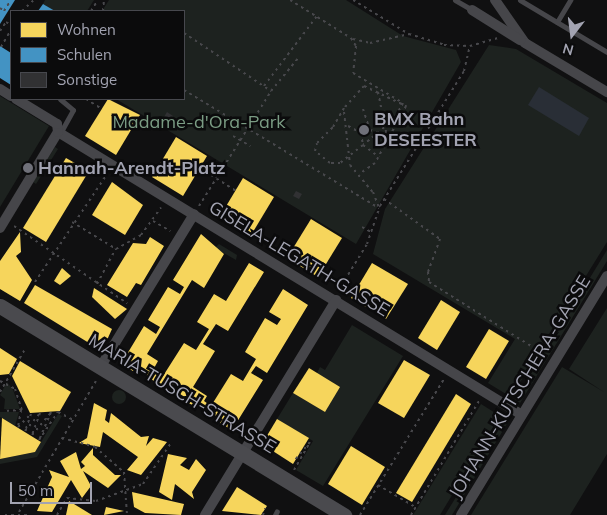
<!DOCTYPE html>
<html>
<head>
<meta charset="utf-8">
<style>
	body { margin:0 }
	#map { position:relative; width:607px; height:515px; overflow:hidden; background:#101011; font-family:Mulish,sans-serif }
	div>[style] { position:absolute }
	.green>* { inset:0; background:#1d221f }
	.round { border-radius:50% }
	.water>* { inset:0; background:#292e36 }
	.homes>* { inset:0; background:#f6d55c }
	.schools>* { inset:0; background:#4393c3 }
	.building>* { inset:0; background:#313133 }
	.path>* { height:2px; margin-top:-1px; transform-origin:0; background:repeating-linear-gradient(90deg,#48484c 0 2.5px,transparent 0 6.5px) }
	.lane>* { height:5px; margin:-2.5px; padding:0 2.5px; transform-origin:2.5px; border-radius:2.5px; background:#46464a }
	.street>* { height:10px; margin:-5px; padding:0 5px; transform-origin:5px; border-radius:5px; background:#46464a }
	.secondary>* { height:15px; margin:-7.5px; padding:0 7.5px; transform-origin:7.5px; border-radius:7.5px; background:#4a4a4e }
	.dots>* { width:14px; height:14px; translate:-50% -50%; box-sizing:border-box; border:2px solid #0b0b0c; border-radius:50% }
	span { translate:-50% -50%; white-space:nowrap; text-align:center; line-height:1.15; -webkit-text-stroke:5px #0b0b0c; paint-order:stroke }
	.poi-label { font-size:18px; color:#a2a3b1; font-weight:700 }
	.left { translate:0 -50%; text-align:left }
	.park-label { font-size:18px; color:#7a9b83 }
	.street-label { font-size:18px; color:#a2a3b1 }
	.legend { position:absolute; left:10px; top:10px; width:175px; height:90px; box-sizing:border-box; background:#0b0b0c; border:1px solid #47484e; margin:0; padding:6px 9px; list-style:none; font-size:15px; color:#a2a3b1 }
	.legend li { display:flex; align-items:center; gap:10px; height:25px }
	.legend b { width:25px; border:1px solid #47484e }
	.north { position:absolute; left:547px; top:10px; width:50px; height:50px; -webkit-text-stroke:4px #0b0b0c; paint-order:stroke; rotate:195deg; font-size:14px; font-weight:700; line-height:20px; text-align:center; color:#a2a3b1 }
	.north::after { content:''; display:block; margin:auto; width:18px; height:22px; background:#a2a3b1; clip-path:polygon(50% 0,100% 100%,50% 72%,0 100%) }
	.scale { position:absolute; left:10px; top:482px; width:82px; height:22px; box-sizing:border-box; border:2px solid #a2a3b1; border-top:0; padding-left:6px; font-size:15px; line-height:18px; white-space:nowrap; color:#a2a3b1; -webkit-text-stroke:4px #0b0b0c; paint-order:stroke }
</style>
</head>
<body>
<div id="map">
	<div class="green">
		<i style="clip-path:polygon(45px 0,94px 0,87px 11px,55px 11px,43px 4px)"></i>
		<i style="clip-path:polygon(109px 0,346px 0,403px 36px,456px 50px,461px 62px,356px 244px,116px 99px,184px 99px,184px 11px,102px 11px)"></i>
		<i style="clip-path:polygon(489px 45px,516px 49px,607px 103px,607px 242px,511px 397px,488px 383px,515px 339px,373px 254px,385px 209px)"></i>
		<i style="clip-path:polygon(0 96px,49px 126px,0 207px)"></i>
		<i style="clip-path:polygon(55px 147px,58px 149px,36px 184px,33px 182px)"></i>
		<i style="clip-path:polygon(219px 244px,237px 255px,236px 260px,215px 248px)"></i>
		<i style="clip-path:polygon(607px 250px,607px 261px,517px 408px,512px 405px)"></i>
		<i style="clip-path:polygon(607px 308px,607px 454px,570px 515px,471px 515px,562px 367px,604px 392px,569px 369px)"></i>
		<i style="clip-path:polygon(352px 325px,403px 356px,323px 486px,296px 470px,313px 441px,277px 419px,293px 393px,325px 412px,317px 373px,320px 367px,325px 370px)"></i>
		<i style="clip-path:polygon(7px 382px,13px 390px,20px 409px,4px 409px,5px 399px,0 395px)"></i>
		<i class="round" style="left:112px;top:390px;width:14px;height:14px"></i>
		<i style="clip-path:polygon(481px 404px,500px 416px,440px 515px,413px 515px)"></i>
		<i style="clip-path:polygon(510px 409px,514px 412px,452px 515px,445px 515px)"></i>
		<i style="clip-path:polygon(0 412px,19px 412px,15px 426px,0 417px)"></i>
		<i style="clip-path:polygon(58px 414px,62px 416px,37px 457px,0 464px,0 459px,35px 452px)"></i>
	</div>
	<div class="water">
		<i style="clip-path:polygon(539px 87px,589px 118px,579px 136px,528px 105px)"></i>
	</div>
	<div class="homes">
		<i style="clip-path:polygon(108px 99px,140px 115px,116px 155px,85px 136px)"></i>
		<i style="clip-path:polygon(176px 137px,207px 156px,183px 196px,152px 177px)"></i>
		<i style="clip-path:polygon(66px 158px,89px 171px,46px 242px,23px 228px)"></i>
		<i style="clip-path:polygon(243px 178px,274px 197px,250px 237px,219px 218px)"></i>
		<i style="clip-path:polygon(112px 182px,143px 205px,125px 235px,92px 215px)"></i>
		<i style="clip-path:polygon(311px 219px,342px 238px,318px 277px,287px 258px)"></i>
		<i style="clip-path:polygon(20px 232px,21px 252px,16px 256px,32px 280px,20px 301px,0 289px,0 261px)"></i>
		<i style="clip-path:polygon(201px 234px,224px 254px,204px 288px,192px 280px,147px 354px,158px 361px,153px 370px,163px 376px,184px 343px,196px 350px,209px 329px,197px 322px,214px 294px,226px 301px,249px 263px,264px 272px,228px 331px,216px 324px,203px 344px,215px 351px,193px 387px,207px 396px,204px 401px,211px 406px,231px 374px,243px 381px,256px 359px,245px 352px,265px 318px,277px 325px,281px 319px,269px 312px,283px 289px,308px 305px,267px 373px,256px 366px,251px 373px,263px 380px,232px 430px,220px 423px,223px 419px,186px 402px,188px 399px,172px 389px,169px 393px,136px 367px,133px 371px,121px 364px,144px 326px,156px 334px,160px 327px,148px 320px,168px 287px,180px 294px,184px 287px,173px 280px)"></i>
		<i style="clip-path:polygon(150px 237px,164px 246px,141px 285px,136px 283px,127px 297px,107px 285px,133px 243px,146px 244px)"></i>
		<i style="clip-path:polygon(372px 263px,408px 284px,386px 319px,351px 298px)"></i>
		<i style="clip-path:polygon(62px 268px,71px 276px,60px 285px,54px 281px)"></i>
		<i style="clip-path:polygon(35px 285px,112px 329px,102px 351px,24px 303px)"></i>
		<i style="clip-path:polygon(94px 288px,127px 309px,115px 319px,92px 297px)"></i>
		<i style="clip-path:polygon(441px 300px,460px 312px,437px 350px,418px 338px)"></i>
		<i style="clip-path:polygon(489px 329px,509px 341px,486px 379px,466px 367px)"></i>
		<i style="clip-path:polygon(0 348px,17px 359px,9px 374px,0 375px)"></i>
		<i style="clip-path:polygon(404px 360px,430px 375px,404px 418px,378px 403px)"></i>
		<i style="clip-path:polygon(20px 361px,71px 392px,60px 411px,30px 413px,12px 376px)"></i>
		<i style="clip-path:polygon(309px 368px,340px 387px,325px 412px,293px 393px)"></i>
		<i style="clip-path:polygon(456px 394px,471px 404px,412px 502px,396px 493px)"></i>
		<i style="clip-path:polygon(94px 403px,107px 410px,105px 420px,109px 423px,111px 413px,141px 437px,149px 436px,146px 446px,153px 438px,167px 442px,141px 475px,127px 470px,138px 457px,103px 432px,100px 447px,79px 443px,87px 438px)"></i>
		<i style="clip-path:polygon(2px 418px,41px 442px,35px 452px,0 459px)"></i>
		<i style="clip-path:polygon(277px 419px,309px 438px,293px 464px,262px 444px)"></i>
		<i style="clip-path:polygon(351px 446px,385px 467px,362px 505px,328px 484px)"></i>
		<i style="clip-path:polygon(93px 448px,93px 455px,115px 475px,121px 475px,108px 488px,83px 471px,91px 486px,82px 498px,71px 480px,52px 512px,37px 511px,52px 477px,49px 470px,69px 477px,60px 461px,76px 452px,81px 469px,85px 466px,81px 462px)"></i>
		<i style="clip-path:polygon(168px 454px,187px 458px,180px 465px,189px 470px,196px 459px,206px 470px,192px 492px,194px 499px,175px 484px,172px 500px,159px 492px)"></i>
		<i style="clip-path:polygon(237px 487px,267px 506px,261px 515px,222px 511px)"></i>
		<i style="clip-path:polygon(132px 492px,184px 504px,181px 515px,145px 513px,134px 507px)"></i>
		<i style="clip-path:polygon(69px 501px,92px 515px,66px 515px)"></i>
		<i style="clip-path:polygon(106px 507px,124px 511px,104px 515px)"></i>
	</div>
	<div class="schools">
		<i style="clip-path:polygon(0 0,15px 0,0 24px)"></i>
		<i style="clip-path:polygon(43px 4px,55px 11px,38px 11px)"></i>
		<i style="clip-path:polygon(0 46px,11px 53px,11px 85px,0 78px)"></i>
	</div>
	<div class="building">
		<i style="clip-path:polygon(167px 112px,173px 116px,170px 121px,164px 117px)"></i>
		<i style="clip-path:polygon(296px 191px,302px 194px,299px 199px,293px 196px)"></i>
	</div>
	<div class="path">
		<i style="left:290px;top:0;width:72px;rotate:31.9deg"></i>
		<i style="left:351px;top:38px;width:9px;rotate:58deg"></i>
		<i style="left:356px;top:46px;width:27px;rotate:96deg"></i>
		<i style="left:353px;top:73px;width:58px;rotate:31deg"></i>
		<i style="left:403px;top:103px;width:18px;rotate:119deg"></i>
		<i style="left:394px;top:119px;width:40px;rotate:140deg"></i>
		<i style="left:363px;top:145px;width:29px;rotate:142deg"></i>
		<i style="left:340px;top:163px;width:10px;rotate:180deg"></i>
		<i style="left:330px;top:163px;width:19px;rotate:-141deg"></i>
		<i style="left:315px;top:151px;width:8px;rotate:-76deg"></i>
		<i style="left:317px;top:143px;width:23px;rotate:-45deg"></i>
		<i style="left:333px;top:127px;width:22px;rotate:-60deg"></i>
		<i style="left:353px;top:0;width:66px;rotate:31.3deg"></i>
		<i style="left:409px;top:34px;width:37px;rotate:17deg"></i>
		<i style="left:444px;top:45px;width:26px;rotate:2deg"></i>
		<i style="left:470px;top:46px;width:29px;rotate:-16deg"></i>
		<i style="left:0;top:8px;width:5px;rotate:37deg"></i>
		<i style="left:4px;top:11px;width:13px;rotate:-58deg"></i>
		<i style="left:22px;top:11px;width:16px;rotate:-43deg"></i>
		<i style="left:91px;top:11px;width:13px;rotate:-58deg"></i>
		<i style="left:103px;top:11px;width:11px;rotate:-85deg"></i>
		<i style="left:0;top:31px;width:11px;rotate:-56deg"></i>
		<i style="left:6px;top:22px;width:6px;rotate:31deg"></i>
		<i style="left:184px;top:33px;width:105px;rotate:33.7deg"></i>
		<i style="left:353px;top:39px;width:17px;rotate:13deg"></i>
		<i style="left:370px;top:43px;width:40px;rotate:-13deg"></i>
		<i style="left:1px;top:47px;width:20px;rotate:-60deg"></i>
		<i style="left:264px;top:86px;width:88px;rotate:-52.9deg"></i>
		<i style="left:184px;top:90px;width:228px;rotate:31.2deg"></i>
		<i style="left:378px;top:92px;width:50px;rotate:78.5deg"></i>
		<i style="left:86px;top:99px;width:19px;rotate:32deg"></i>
		<i style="left:345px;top:107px;width:28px;rotate:-48deg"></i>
		<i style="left:364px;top:86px;width:47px;rotate:25.5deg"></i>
		<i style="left:406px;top:106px;width:65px;rotate:118.5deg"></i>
		<i style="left:375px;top:163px;width:19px;rotate:145deg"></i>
		<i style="left:363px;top:109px;width:22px;rotate:72deg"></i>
		<i style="left:344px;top:112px;width:53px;rotate:83.5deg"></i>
		<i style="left:350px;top:165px;width:35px;rotate:50deg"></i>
		<i style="left:373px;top:192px;width:17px;rotate:69deg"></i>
		<i style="left:348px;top:126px;width:15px;rotate:28deg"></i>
		<i style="left:361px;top:133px;width:12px;rotate:81deg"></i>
		<i style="left:363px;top:145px;width:20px;rotate:37deg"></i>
		<i style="left:361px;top:133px;width:9px;rotate:-18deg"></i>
		<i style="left:370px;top:130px;width:20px;rotate:18deg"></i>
		<i style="left:233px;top:136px;width:20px;rotate:30deg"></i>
		<i style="left:200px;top:168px;width:43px;rotate:32.6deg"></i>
		<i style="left:384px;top:199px;width:69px;rotate:35.5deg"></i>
		<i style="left:440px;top:239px;width:35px;rotate:110deg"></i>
		<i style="left:428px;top:272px;width:10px;rotate:84deg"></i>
		<i style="left:429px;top:282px;width:133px;rotate:32.1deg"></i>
		<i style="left:199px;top:206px;width:136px;rotate:-57.9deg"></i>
		<i style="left:271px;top:91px;width:44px;rotate:-50.5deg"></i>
		<i style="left:153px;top:221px;width:20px;rotate:30deg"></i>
		<i style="left:72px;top:222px;width:52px;rotate:31.5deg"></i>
		<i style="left:14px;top:226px;width:137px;rotate:34.3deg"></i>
		<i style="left:362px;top:227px;width:10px;rotate:29deg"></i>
		<i style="left:35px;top:282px;width:130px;rotate:-56.3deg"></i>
		<i style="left:97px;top:284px;width:40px;rotate:-62deg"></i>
		<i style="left:116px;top:249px;width:29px;rotate:-29deg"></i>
		<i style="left:141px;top:235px;width:34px;rotate:-54deg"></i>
		<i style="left:338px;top:291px;width:55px;rotate:-58.3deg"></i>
		<i style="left:367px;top:244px;width:40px;rotate:-71.1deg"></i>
		<i style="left:380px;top:206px;width:159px;rotate:-58.1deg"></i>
		<i style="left:464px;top:71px;width:26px;rotate:-77deg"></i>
		<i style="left:0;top:381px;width:17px;rotate:28deg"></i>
		<i style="left:15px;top:389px;width:22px;rotate:72deg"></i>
		<i style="left:22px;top:410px;width:19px;rotate:177deg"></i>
		<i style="left:0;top:392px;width:48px;rotate:-59.7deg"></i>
		<i style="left:21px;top:410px;width:17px;rotate:100deg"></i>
		<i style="left:18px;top:427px;width:18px;rotate:-45deg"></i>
		<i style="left:31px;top:414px;width:18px;rotate:109deg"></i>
		<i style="left:25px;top:431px;width:23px;rotate:-50deg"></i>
		<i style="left:40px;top:413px;width:23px;rotate:110deg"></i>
		<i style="left:32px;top:435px;width:30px;rotate:-50deg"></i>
		<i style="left:51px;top:412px;width:30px;rotate:113deg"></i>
		<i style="left:39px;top:440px;width:34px;rotate:-56deg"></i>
		<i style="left:58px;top:412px;width:17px;rotate:28deg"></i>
		<i style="left:62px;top:438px;width:34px;rotate:15deg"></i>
		<i style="left:95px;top:447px;width:38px;rotate:41deg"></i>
		<i style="left:124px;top:472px;width:43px;rotate:86deg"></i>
		<i style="left:294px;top:470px;width:32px;rotate:-60deg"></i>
		<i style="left:310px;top:442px;width:23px;rotate:130deg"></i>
		<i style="left:378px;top:485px;width:43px;rotate:30.7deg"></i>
		<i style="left:19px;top:512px;width:152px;rotate:-59.6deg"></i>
		<i style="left:5px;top:515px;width:25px"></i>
		<i style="left:57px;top:515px;width:20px;rotate:-60deg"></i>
		<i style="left:67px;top:498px;width:29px;rotate:6deg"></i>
		<i style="left:96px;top:501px;width:50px;rotate:-19.9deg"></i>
		<i style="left:143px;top:484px;width:50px;rotate:-55.7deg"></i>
		<i style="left:263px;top:515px;width:7px;rotate:-74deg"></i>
		<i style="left:360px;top:515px;width:160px;rotate:-58.3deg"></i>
		<i style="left:411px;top:515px;width:133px;rotate:-59.2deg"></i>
	</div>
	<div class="lane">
		<i style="left:455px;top:0;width:20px;rotate:30deg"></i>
		<i style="left:520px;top:0;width:101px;rotate:30.9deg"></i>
		<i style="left:557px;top:22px;width:26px;rotate:-59deg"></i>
		<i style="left:60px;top:99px;width:17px;rotate:40deg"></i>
		<i style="left:73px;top:110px;width:26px;rotate:119deg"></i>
		<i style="left:275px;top:515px;width:4px;rotate:-63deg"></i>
	</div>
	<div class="street">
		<i style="left:495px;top:0;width:52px;rotate:55.1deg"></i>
		<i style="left:525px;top:43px;width:96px;rotate:30.9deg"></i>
		<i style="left:472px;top:10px;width:57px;rotate:32deg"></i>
		<i style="left:0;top:89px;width:13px;rotate:32deg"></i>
		<i style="left:58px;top:132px;width:543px;rotate:31.38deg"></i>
		<i style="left:0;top:228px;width:112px;rotate:-58.9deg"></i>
		<i style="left:58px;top:132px;width:8px;rotate:-97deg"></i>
		<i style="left:57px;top:124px;width:48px;rotate:-148.6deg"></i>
		<i style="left:101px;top:366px;width:178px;rotate:-58.5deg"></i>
		<i style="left:205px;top:515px;width:252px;rotate:-58.6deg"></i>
		<i style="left:461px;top:515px;width:280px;rotate:-58.6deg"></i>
	</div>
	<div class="secondary">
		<i style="left:0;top:306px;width:403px;rotate:31.3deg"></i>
	</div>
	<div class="dots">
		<i style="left:364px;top:130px;background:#6f7079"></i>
		<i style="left:28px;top:168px;background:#6f7079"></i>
	</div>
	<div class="poi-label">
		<span class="left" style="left:374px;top:130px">BMX Bahn<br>DESEESTER</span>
		<span class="left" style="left:38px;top:168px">Hannah-Arendt-Platz</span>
	</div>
	<div class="park-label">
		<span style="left:199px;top:122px">Madame-d'Ora-Park</span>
	</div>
	<div class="street-label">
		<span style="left:299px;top:259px;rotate:31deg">GISELA-LEGATH-GASSE</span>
		<span style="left:520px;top:387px;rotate:-59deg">JOHANN-KUTSCHERA-GASSE</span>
		<span style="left:182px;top:394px;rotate:31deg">MARIA-TUSCH-STRASSE</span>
	</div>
	<ul class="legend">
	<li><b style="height:14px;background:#f6d55c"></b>Wohnen</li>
	<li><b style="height:14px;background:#4393c3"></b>Schulen</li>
	<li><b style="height:14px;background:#313133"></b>Sonstige</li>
	</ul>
	<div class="north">N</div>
	<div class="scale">50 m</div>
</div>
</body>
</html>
